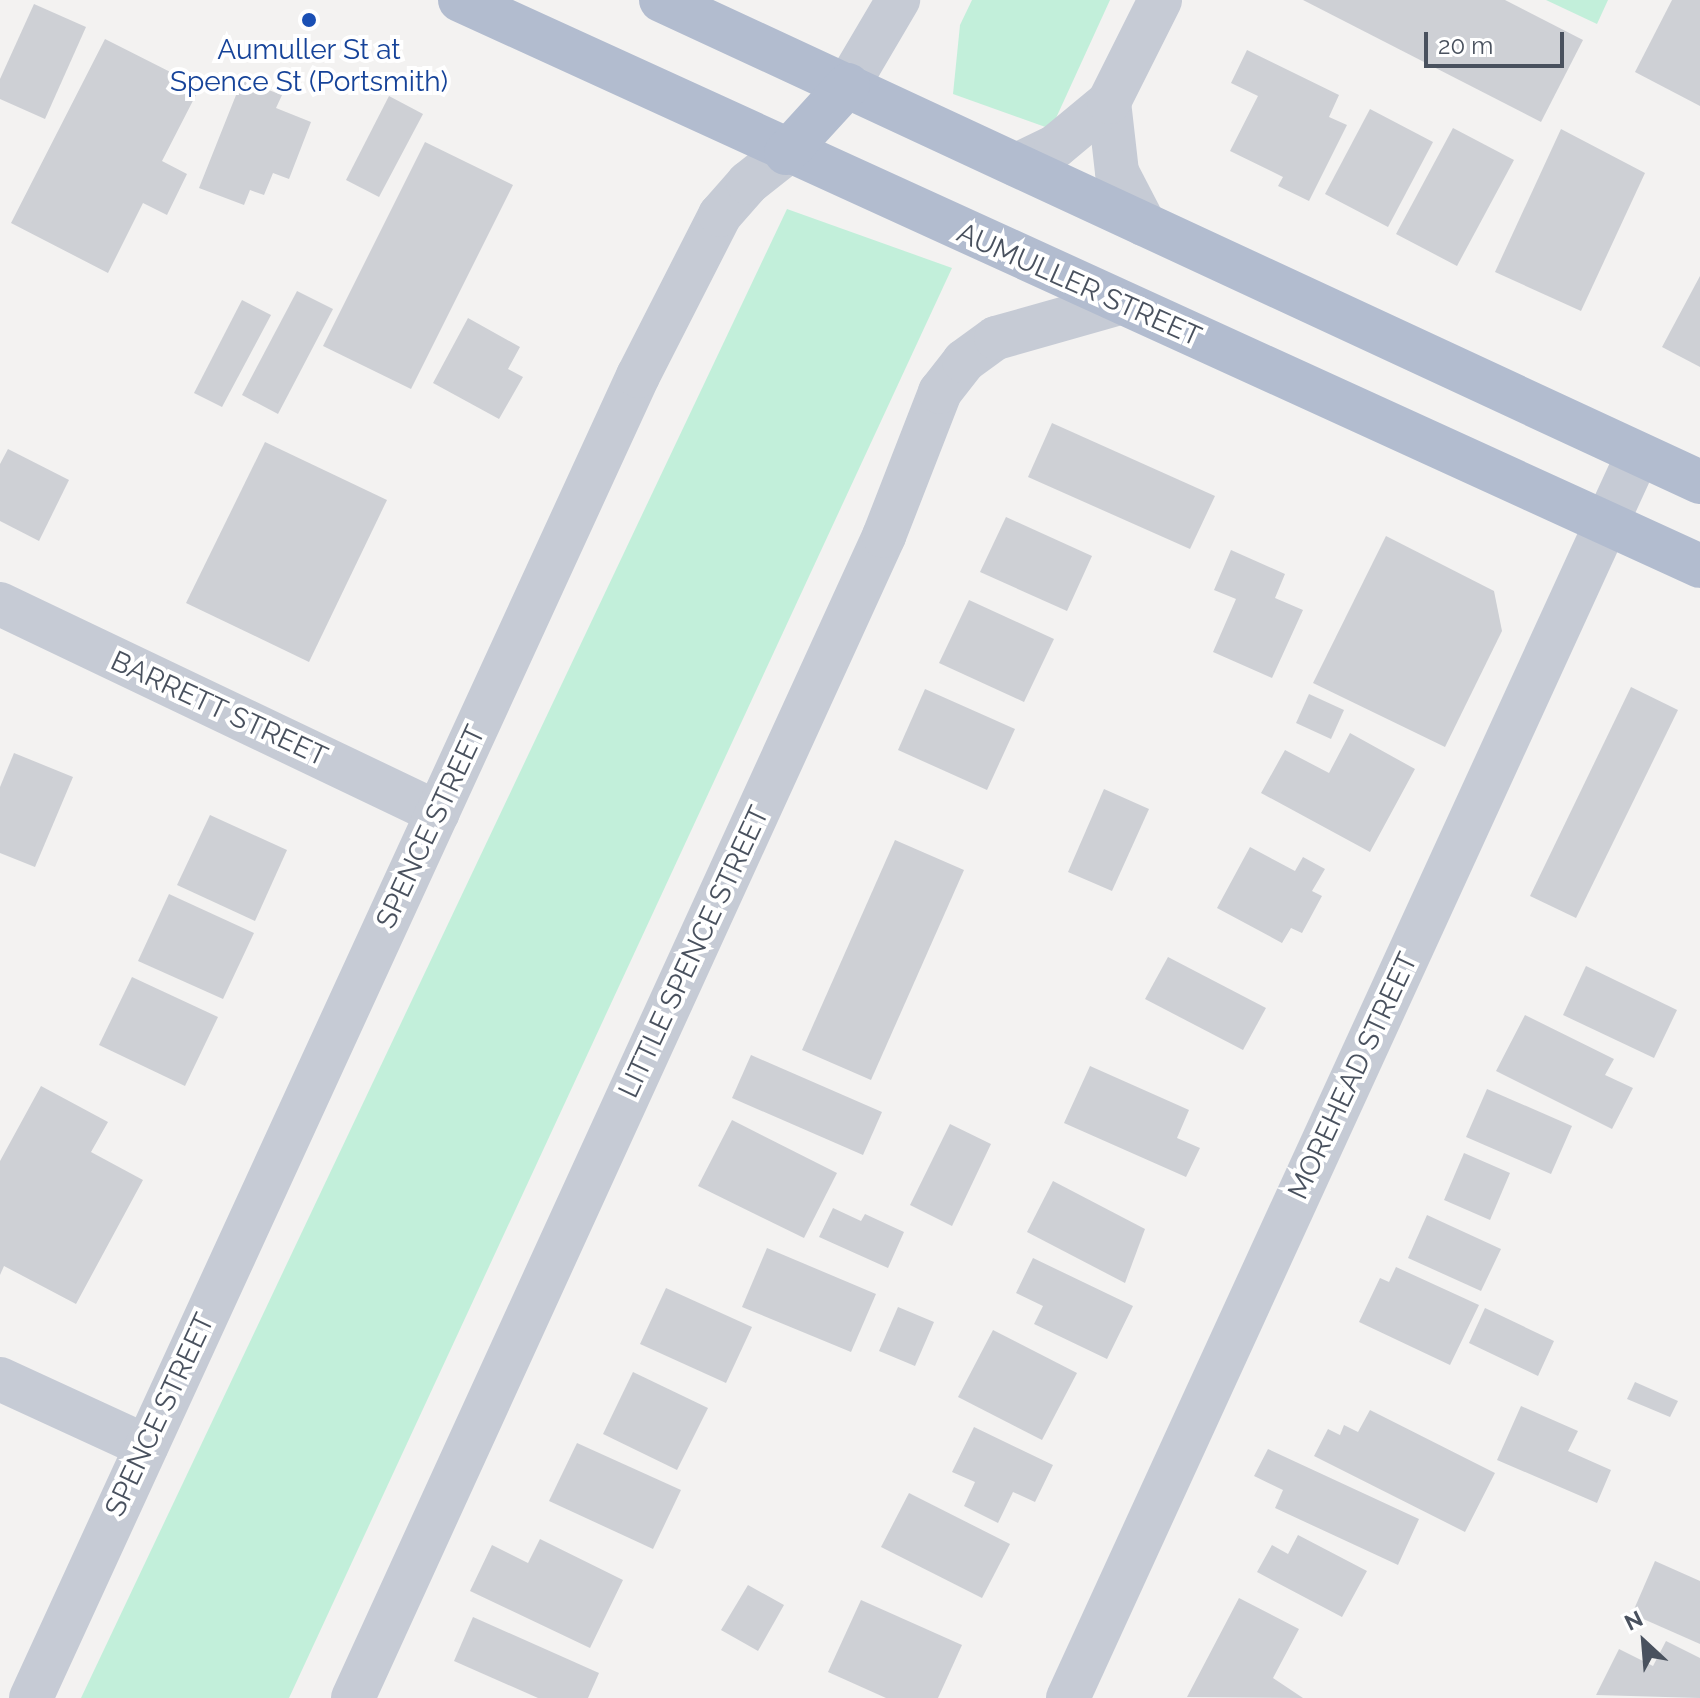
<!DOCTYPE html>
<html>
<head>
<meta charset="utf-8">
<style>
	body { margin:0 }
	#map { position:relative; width:1700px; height:1698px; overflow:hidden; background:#f3f2f1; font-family:Raleway,sans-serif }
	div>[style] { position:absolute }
	.green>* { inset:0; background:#c2efda }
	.building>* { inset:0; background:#ced0d5 }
	.minor>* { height:44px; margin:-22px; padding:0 22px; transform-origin:22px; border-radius:22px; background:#c6cbd5 }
	.major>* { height:44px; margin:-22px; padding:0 22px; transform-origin:22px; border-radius:22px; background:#b2bccf }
	.dots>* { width:22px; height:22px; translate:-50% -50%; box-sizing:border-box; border:4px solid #fff; border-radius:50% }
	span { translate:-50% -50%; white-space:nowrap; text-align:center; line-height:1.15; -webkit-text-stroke:8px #fff; paint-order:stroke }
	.transit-label { font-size:28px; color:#164399 }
	.street-label { font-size:28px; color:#49515e }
	.north { position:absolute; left:1604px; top:1602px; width:80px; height:80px; -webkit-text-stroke:6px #fff; paint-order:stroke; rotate:334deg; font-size:22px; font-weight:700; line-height:32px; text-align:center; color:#49515e }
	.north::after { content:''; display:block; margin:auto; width:28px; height:36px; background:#49515e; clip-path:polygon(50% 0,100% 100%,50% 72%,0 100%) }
	.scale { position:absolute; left:1424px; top:32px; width:140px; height:36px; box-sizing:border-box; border:4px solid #49515e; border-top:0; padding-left:10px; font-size:24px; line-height:28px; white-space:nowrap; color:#49515e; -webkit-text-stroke:6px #fff; paint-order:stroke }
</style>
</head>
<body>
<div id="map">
	<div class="green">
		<i style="clip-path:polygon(972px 0,1110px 0,1051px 129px,953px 94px,960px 25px)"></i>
		<i style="clip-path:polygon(1546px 0,1608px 0,1597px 24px)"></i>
		<i style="clip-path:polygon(787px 209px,952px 268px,289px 1698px,81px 1698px)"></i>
	</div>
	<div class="building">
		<i style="clip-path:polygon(1303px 0,1505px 0,1583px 40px,1541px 122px)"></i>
		<i style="clip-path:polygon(1672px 0,1700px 0,1700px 106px,1635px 72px)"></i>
		<i style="clip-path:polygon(34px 4px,86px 27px,45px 119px,0 99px,0 79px)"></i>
		<i style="clip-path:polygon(105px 39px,200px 87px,162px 161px,187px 174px,167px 215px,143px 203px,108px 273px,11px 223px)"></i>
		<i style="clip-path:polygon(1247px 50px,1339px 95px,1329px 117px,1347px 125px,1309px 201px,1278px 186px,1283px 177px,1230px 151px,1258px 96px,1231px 83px)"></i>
		<i style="clip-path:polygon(242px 80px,282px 95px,276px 108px,311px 122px,289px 179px,273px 173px,264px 195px,250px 190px,244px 205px,199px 188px)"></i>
		<i style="clip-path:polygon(389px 96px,423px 114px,379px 197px,346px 180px)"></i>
		<i style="clip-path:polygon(1370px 109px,1433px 142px,1388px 227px,1325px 194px)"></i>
		<i style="clip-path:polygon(1453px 128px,1514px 160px,1457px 266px,1396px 234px)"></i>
		<i style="clip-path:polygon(1561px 129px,1645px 173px,1581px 311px,1495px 272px)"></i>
		<i style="clip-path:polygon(425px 142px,513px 185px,411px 389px,323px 346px)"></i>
		<i style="clip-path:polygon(1700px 276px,1700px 367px,1662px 347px)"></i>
		<i style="clip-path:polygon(297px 291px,333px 309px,278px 414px,242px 395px)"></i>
		<i style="clip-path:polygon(242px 300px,271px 315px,222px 407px,194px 393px)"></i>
		<i style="clip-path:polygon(468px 318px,520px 347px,508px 369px,523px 377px,499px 419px,433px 383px)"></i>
		<i style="clip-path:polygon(1052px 423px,1215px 496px,1190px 549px,1028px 477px)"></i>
		<i style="clip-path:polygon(265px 442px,387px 500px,309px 662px,186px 603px)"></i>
		<i style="clip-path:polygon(8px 449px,69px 480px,39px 541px,0 521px,0 464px)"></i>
		<i style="clip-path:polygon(1006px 517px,1092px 556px,1067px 611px,980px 572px)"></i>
		<i style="clip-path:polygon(1386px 536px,1494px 591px,1502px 631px,1445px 747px,1313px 683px)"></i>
		<i style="clip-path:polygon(1231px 550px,1285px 574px,1275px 598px,1303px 610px,1272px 678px,1213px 652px,1236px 599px,1214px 590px)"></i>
		<i style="clip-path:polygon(969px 600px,1054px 639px,1024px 702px,939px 663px)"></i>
		<i style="clip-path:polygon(1631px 687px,1678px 710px,1576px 918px,1530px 896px)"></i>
		<i style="clip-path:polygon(925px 689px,1015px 729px,987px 790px,898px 750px)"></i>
		<i style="clip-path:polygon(1309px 694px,1344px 710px,1331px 739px,1296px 723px)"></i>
		<i style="clip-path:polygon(1350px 733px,1415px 769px,1370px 852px,1261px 793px,1285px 750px,1329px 773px)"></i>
		<i style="clip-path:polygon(14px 753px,73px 777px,35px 867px,0 853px,0 787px)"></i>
		<i style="clip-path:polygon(1104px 789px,1149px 809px,1112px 891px,1068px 872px)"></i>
		<i style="clip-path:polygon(210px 815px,287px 850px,255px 921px,177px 885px)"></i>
		<i style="clip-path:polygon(895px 840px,964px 870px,871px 1080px,802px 1050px)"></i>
		<i style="clip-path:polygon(1250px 847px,1295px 871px,1303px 857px,1325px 869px,1312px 891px,1322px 896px,1302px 933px,1291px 928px,1282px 943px,1217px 908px)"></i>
		<i style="clip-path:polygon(169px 894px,254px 933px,223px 999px,138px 961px)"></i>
		<i style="clip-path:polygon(1168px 957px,1266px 1008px,1243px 1050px,1145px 999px)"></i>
		<i style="clip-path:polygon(1586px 966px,1677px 1010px,1654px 1058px,1563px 1015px)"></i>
		<i style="clip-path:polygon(132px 977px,218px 1017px,185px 1086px,99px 1045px)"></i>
		<i style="clip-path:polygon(1525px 1015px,1614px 1059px,1605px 1075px,1633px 1088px,1612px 1129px,1496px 1071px)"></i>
		<i style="clip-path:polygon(751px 1055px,882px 1112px,863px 1155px,732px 1098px)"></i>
		<i style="clip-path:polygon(1090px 1066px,1189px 1110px,1177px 1138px,1200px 1148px,1186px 1177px,1064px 1123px)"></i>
		<i style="clip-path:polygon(41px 1086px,108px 1122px,91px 1152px,143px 1180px,76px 1304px,4px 1266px,0 1275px,0 1161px)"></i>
		<i style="clip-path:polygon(1487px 1089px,1572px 1126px,1551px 1174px,1466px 1137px)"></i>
		<i style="clip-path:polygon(732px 1120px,837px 1173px,804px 1238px,698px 1186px)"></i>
		<i style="clip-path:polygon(950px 1124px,991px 1144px,952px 1226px,910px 1205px)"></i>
		<i style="clip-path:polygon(1464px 1153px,1510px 1173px,1490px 1220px,1444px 1200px)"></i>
		<i style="clip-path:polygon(1053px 1181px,1145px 1229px,1125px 1283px,1027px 1232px)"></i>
		<i style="clip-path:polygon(833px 1208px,861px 1221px,865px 1214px,904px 1232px,888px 1268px,819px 1237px)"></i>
		<i style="clip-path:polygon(1427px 1215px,1501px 1249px,1481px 1291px,1408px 1258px)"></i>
		<i style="clip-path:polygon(767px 1248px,876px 1294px,851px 1352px,742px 1307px)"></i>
		<i style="clip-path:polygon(1033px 1258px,1133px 1306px,1107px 1359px,1034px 1324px,1043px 1306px,1016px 1293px)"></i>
		<i style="clip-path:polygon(1396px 1267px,1479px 1305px,1450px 1365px,1359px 1322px,1380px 1278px,1389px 1282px)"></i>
		<i style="clip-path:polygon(666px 1288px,752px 1327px,726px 1383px,640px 1344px)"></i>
		<i style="clip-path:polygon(898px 1307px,934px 1322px,915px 1366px,879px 1351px)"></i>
		<i style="clip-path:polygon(1485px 1308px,1554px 1341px,1538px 1376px,1469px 1343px)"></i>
		<i style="clip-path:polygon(993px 1330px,1077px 1373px,1042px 1440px,958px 1397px)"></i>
		<i style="clip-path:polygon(633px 1372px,708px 1408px,677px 1470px,603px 1434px)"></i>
		<i style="clip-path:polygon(1635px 1382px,1678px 1401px,1670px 1417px,1627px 1399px)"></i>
		<i style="clip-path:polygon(1521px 1406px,1578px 1431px,1568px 1451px,1611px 1470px,1597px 1503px,1497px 1460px)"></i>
		<i style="clip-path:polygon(1370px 1410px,1495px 1473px,1465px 1532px,1314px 1456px,1328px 1429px,1340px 1435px,1344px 1425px,1358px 1432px)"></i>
		<i style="clip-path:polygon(974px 1427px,1053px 1465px,1035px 1502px,1013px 1492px,998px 1523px,964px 1506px,975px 1482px,952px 1472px)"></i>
		<i style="clip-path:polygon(577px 1443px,681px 1490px,653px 1549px,549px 1501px)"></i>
		<i style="clip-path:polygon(1268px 1449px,1419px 1519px,1398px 1565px,1275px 1508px,1283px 1490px,1254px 1476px)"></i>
		<i style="clip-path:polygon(909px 1493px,1010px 1544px,982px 1598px,881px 1547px)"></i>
		<i style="clip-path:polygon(1298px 1535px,1367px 1571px,1342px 1617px,1257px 1572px,1272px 1545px,1288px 1554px)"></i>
		<i style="clip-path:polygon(540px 1539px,623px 1580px,590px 1648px,470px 1591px,492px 1545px,528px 1563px)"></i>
		<i style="clip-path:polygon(1655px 1561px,1700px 1581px,1700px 1644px,1632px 1614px)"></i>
		<i style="clip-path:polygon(748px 1585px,784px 1605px,758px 1651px,721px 1630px)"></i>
		<i style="clip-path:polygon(1239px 1598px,1299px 1629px,1273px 1678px,1303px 1698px,1187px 1697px)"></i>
		<i style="clip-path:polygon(861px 1600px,962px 1645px,938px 1698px,886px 1698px,828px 1672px)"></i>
		<i style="clip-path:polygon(473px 1617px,599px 1673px,588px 1698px,538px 1698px,454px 1661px)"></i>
		<i style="clip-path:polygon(1666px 1641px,1700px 1658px,1700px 1698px,1596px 1695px,1619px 1649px,1653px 1666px)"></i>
	</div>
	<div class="minor">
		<i style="left:848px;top:85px;width:99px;rotate:-59.5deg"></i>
		<i style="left:1109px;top:102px;width:70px;rotate:83.5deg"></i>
		<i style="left:1117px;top:172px;width:59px;rotate:62.6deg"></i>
		<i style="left:1017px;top:165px;width:43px;rotate:-26deg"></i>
		<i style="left:1056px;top:146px;width:69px;rotate:-39.7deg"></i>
		<i style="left:1109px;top:102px;width:114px;rotate:-63.4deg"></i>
		<i style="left:0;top:604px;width:485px;rotate:25.5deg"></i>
		<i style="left:0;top:1379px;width:161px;rotate:24.7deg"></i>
		<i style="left:31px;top:1698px;width:1455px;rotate:-65.34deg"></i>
		<i style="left:638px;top:376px;width:181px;rotate:-63deg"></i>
		<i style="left:720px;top:215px;width:43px;rotate:-48.8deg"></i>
		<i style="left:748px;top:183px;width:48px;rotate:-38.3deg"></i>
		<i style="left:353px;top:1698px;width:1278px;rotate:-65.44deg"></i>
		<i style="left:884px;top:536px;width:155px;rotate:-68.7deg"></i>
		<i style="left:940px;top:392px;width:39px;rotate:-52deg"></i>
		<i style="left:964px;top:361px;width:39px;rotate:-36deg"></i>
		<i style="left:996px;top:338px;width:129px;rotate:-15.8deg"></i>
		<i style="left:1068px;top:1698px;width:1368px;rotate:-65.38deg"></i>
	</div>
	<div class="major">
		<i style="left:460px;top:0;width:1363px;rotate:24.53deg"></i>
		<i style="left:661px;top:0;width:1145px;rotate:24.89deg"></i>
		<i style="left:786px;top:153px;width:92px;rotate:-47.6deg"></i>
	</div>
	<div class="dots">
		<i style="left:309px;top:20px;background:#1a4fb4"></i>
	</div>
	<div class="transit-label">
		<span style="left:309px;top:66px">Aumuller St at<br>Spence St (Portsmith)</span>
	</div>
	<div class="street-label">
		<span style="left:1079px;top:285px;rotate:24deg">AUMULLER STREET</span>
		<span style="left:219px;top:709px;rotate:25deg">BARRETT STREET</span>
		<span style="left:431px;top:827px;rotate:-65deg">SPENCE STREET</span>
		<span style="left:694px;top:952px;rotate:-65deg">LITTLE SPENCE STREET</span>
		<span style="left:1353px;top:1076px;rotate:-65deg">MOREHEAD STREET</span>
		<span style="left:160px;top:1415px;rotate:-65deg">SPENCE STREET</span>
	</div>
	<div class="north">N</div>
	<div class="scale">20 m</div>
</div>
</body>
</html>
